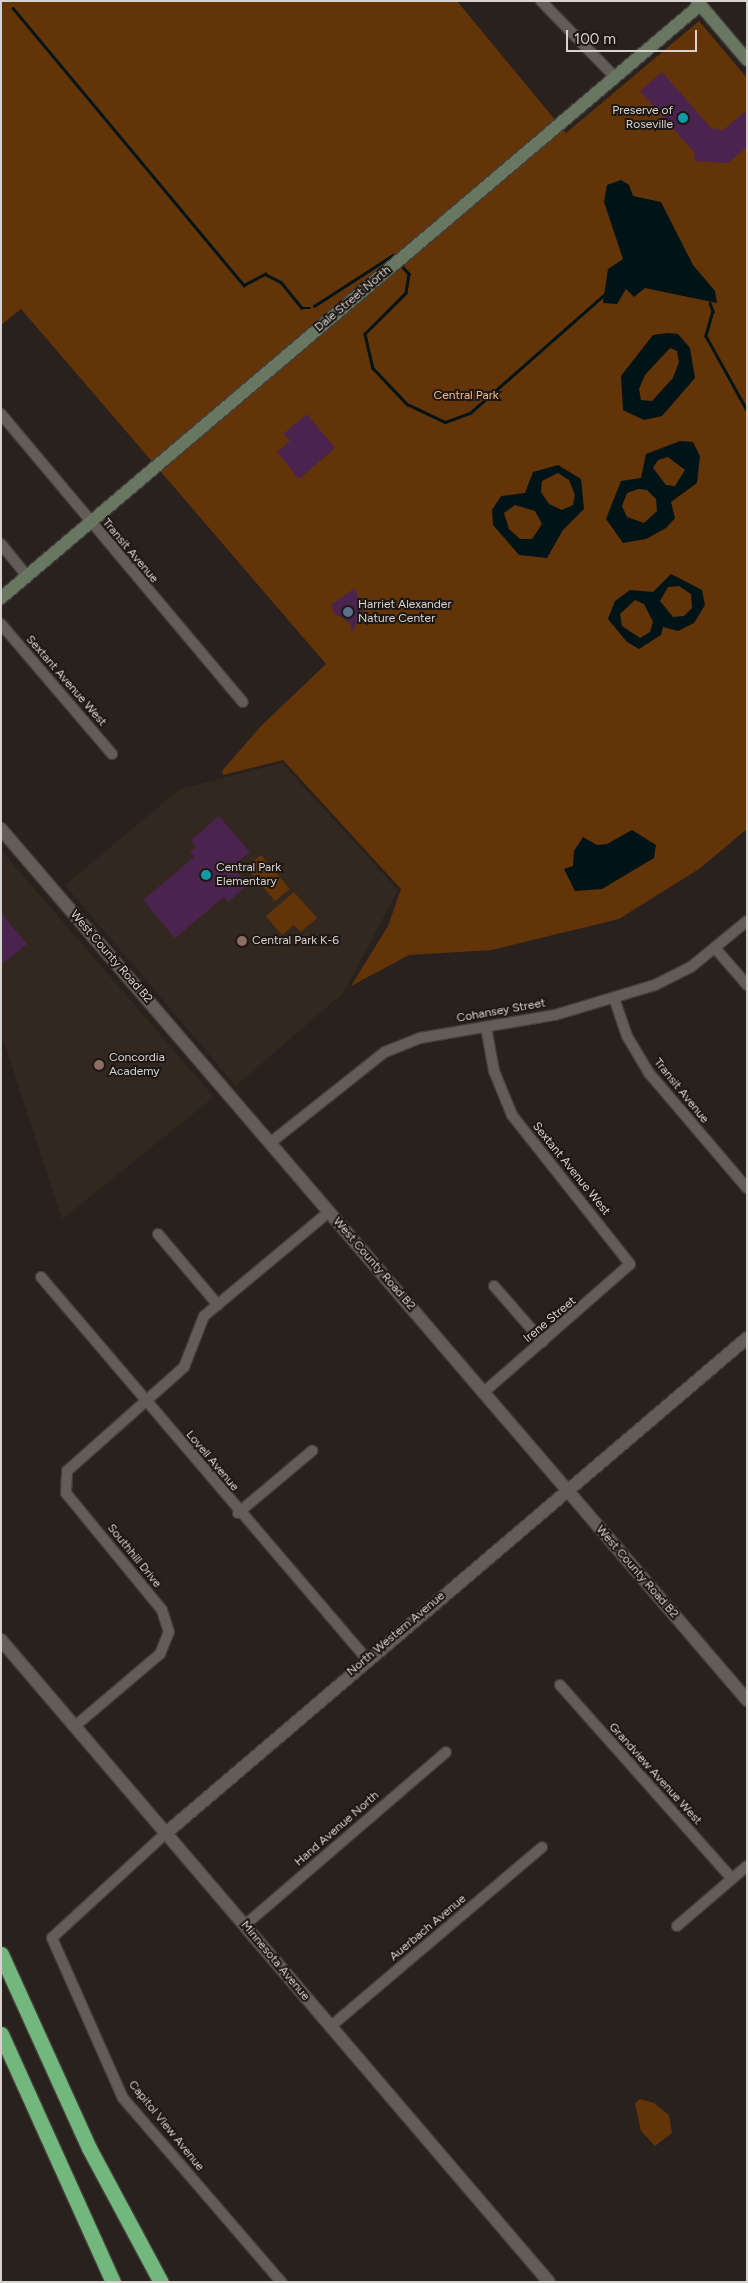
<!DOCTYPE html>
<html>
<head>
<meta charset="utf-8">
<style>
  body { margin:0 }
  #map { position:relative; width:748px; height:2283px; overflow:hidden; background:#28211d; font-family:Figtree,sans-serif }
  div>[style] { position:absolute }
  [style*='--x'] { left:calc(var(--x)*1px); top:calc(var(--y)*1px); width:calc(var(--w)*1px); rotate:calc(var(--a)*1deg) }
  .built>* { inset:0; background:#33281f }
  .green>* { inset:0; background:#633408 }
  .water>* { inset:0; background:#001418 }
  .stream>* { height:2.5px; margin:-1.25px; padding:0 1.25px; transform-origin:1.25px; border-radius:1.25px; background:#001418 }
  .building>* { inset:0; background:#4b234f }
  .roads { filter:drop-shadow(1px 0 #443f3b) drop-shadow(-1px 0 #443f3b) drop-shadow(0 1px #443f3b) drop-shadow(0 -1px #443f3b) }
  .minor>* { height:10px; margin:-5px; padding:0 5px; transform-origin:5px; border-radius:5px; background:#635c57 }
  .tertiary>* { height:12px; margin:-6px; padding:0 6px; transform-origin:6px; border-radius:6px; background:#635c57 }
  .secondary>* { height:12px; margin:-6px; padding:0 6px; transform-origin:6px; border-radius:6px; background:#687762 }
  .motorway>* { height:15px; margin:-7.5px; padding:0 7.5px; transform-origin:7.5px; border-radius:7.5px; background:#72b77c }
  .dots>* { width:14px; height:14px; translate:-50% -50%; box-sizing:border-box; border:2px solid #1e1814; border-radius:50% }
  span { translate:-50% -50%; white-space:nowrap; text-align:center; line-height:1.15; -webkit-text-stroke:4px #1e1814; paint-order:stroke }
  .poi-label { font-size:12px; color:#d7d3d0 }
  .right { translate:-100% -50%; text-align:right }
  .left { translate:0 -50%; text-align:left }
  .street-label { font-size:12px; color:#d7d3d0 }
  .park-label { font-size:12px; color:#f8b98b }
  .frame { position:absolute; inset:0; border:2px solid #d7d3d0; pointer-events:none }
  .scale { position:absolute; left:566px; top:30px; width:131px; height:22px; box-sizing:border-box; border:2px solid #d7d3d0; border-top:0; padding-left:6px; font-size:15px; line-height:18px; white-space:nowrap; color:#d7d3d0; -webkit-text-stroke:4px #1e1814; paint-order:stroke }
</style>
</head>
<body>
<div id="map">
  <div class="built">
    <div style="clip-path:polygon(282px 763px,398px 890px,344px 992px,236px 1086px,65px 885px,180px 789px)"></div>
    <div style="clip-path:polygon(1px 850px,214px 1097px,62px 1219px,1px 1033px)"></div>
  </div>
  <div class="green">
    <div style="clip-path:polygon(1px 1px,457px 1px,566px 133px,699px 21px,747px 78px,747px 829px,699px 869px,619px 919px,492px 950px,409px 955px,351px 986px,388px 926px,401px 889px,283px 760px,223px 775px,222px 771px,261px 726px,326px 664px,21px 309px,1px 325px)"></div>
    <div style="clip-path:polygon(261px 855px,290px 889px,275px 901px,246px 867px)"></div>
    <div style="clip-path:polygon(294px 892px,317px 918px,301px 932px,294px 925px,282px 935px,266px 916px)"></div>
    <div style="clip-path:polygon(640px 2099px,654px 2103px,669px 2115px,672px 2133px,655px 2146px,641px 2131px,635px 2103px)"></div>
  </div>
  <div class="water">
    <div style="clip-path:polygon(621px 180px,629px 185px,633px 196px,661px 202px,693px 265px,715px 291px,717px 303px,645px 288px,634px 297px,626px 289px,617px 304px,603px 303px,608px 269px,623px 259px,604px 202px,607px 185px)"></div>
    <div style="clip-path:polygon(evenodd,668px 333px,678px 334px,690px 348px,695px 378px,662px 416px,644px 420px,623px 410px,621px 376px,653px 335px,668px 333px,670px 348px,677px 351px,679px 362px,673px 378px,652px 401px,641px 400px,639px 389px,645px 375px,670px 348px)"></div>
    <div style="clip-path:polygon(evenodd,680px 441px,693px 442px,700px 456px,697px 483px,671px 502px,675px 518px,666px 528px,646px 539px,623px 543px,606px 519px,621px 481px,641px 478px,646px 454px,680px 441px,668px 457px,685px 470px,675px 486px,666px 485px,653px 468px,658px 460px,668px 457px,680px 441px,638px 489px,647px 490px,656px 499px,657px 511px,644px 523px,627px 517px,622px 506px,627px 493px,638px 489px)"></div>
    <div style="clip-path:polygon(evenodd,558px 465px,581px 479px,584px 509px,563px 530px,547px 558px,519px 555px,493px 525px,492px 510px,501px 496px,525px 493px,533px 472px,558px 465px,558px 473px,569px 480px,575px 495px,573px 505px,562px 510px,549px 504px,541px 492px,542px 481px,558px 473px,558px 465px,515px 505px,535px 511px,542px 524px,532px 539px,520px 539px,509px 529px,504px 513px,515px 505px)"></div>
    <div style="clip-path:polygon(evenodd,671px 574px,702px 590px,705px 605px,694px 623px,678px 631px,663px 627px,661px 635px,639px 649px,627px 642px,608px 619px,615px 601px,630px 590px,653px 592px,671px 574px,679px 586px,691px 594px,692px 608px,684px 616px,673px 617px,660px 601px,668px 587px,679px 586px,671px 574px,635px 600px,644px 604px,653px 622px,650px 632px,640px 638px,622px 626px,620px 614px,635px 600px)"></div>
    <div style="clip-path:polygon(632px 830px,656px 845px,654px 858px,602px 889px,575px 891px,564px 869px,573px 866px,574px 851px,583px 837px,597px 845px,607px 844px)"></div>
  </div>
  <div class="stream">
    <div style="--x:13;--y:8;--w:361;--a:50.2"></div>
    <div style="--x:244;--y:285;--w:24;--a:-28"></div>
    <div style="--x:265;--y:274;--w:18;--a:27"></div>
    <div style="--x:281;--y:282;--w:33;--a:51"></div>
    <div style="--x:302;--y:308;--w:8;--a:0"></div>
    <div style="--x:403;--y:267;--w:9;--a:49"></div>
    <div style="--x:409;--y:274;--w:19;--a:99"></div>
    <div style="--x:406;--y:293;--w:58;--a:135"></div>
    <div style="--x:365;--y:334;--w:35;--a:77"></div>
    <div style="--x:373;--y:368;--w:50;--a:46.6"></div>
    <div style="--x:407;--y:404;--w:42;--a:25.3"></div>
    <div style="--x:445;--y:422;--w:27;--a:-20"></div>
    <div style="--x:470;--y:413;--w:180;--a:-41.4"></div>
    <div style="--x:710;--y:303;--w:9;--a:69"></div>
    <div style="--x:713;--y:311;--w:26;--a:106"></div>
    <div style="--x:706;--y:336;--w:85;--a:61"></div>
    <div style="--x:314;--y:306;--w:94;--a:-32.8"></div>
  </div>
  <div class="building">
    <div style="clip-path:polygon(662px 72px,711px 128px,723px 130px,747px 110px,747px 147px,728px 163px,695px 161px,694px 152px,640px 91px)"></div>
    <div style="clip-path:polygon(307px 414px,335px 448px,299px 479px,277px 452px,290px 441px,283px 434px)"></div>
    <div style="clip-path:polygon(355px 588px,363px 613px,352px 632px,350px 623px,334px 613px,331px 605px)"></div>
    <div style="clip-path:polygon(219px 816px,250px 852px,233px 866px,248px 885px,228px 902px,224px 897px,175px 938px,143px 900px,194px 857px,190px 852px,196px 847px,191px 840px)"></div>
    <div style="clip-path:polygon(1px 913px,27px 944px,1px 965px)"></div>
  </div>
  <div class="roads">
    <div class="minor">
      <div style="--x:541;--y:1;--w:106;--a:45.8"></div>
      <div style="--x:1;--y:414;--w:376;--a:50"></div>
      <div style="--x:1;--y:544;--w:41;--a:50.9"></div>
      <div style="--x:1;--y:624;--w:171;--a:49.5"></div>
      <div style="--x:715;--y:948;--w:49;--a:49.1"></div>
      <div style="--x:614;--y:998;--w:40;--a:71.1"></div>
      <div style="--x:627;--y:1036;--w:43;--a:59.3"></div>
      <div style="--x:649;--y:1073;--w:151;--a:49.6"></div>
      <div style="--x:270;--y:1143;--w:147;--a:-38.4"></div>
      <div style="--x:385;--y:1052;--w:38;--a:-22"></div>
      <div style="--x:420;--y:1038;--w:137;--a:-9.7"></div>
      <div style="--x:555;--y:1015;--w:104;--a:-16.7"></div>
      <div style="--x:655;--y:985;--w:40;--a:-26.6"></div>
      <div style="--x:691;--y:967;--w:72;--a:-39.4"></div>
      <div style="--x:158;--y:1234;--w:93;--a:49.8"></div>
      <div style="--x:41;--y:1277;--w:501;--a:49.54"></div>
      <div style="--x:494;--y:1286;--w:74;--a:48.8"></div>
      <div style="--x:484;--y:1392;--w:194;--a:-41.2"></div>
      <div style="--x:630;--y:1264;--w:190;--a:-128.4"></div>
      <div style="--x:512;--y:1115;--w:48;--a:-112.2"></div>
      <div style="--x:494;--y:1071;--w:45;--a:-100.3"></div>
      <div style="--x:238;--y:1513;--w:97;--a:-40"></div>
      <div style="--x:560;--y:1685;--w:259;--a:48.4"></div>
      <div style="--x:75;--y:1726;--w:111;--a:-40.3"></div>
      <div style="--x:160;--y:1654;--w:24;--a:-68"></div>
      <div style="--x:169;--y:1632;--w:23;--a:-108"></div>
      <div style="--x:162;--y:1610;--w:151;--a:-129.4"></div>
      <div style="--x:66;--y:1493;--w:22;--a:-87"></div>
      <div style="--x:67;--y:1471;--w:157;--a:-41.6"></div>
      <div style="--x:184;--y:1367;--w:55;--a:-68.6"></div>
      <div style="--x:204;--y:1316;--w:163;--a:-39.8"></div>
      <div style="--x:166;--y:1833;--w:155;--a:137.4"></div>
      <div style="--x:52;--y:1938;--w:175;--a:66.1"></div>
      <div style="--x:123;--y:2098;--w:243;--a:49.3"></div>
      <div style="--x:245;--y:1925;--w:265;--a:-40.7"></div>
      <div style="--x:677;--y:1926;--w:92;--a:-40.6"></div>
      <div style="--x:330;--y:2027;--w:278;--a:-40.3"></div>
    </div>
    <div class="tertiary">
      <div style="--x:1;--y:829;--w:1147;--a:49.42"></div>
      <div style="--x:1;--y:1640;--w:844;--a:49.52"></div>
      <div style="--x:166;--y:1833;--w:763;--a:-40.43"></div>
    </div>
    <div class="secondary">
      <div style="--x:697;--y:1;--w:77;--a:49.7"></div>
      <div style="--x:1;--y:598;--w:917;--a:-40.31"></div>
    </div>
    <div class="motorway">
      <div style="--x:1;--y:1954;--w:213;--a:65.6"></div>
      <div style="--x:89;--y:2148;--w:152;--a:61.8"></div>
      <div style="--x:1;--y:2034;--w:272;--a:65.7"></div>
    </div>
  </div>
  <div class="dots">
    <div style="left:683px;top:118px;background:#0f9aa8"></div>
    <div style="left:348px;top:612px;background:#5c6f8a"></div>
    <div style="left:206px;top:875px;background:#0f9aa8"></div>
    <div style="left:242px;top:941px;background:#8d6e63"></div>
    <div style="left:99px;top:1065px;background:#8d6e63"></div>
  </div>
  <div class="poi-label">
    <span class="right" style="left:673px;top:118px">Preserve of<br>Roseville</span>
    <span class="left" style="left:358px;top:612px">Harriet Alexander<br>Nature Center</span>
    <span class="left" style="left:216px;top:875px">Central Park<br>Elementary</span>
    <span class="left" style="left:252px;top:941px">Central Park K-6</span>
    <span class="left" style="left:109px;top:1065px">Concordia<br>Academy</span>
  </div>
  <div class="street-label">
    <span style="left:353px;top:299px;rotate:-40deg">Dale Street North</span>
    <span style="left:130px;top:551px;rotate:50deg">Transit Avenue</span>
    <span style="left:66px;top:681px;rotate:49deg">Sextant Avenue West</span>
    <span style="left:111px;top:957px;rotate:49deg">West County Road B2</span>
    <span style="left:501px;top:1011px;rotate:-10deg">Cohansey Street</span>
    <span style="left:681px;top:1091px;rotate:51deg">Transit Avenue</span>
    <span style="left:571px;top:1169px;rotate:51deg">Sextant Avenue West</span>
    <span style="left:374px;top:1264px;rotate:49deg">West County Road B2</span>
    <span style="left:550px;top:1320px;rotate:-40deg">Irene Street</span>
    <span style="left:212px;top:1461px;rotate:50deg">Lovell Avenue</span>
    <span style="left:134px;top:1556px;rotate:51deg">Southhill Drive</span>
    <span style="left:637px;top:1572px;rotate:49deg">West County Road B2</span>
    <span style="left:396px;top:1634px;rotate:-40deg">North Western Avenue</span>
    <span style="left:655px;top:1774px;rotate:48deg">Grandview Avenue West</span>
    <span style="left:337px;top:1829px;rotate:-41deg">Hand Avenue North</span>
    <span style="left:428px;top:1928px;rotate:-40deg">Auerbach Avenue</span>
    <span style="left:275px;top:1961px;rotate:50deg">Minnesota Avenue</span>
    <span style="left:166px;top:2126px;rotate:51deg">Capitol View Avenue</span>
  </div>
  <div class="park-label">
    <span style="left:466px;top:396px">Central Park</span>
  </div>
  <div class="frame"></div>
  <div class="scale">100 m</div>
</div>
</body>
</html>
